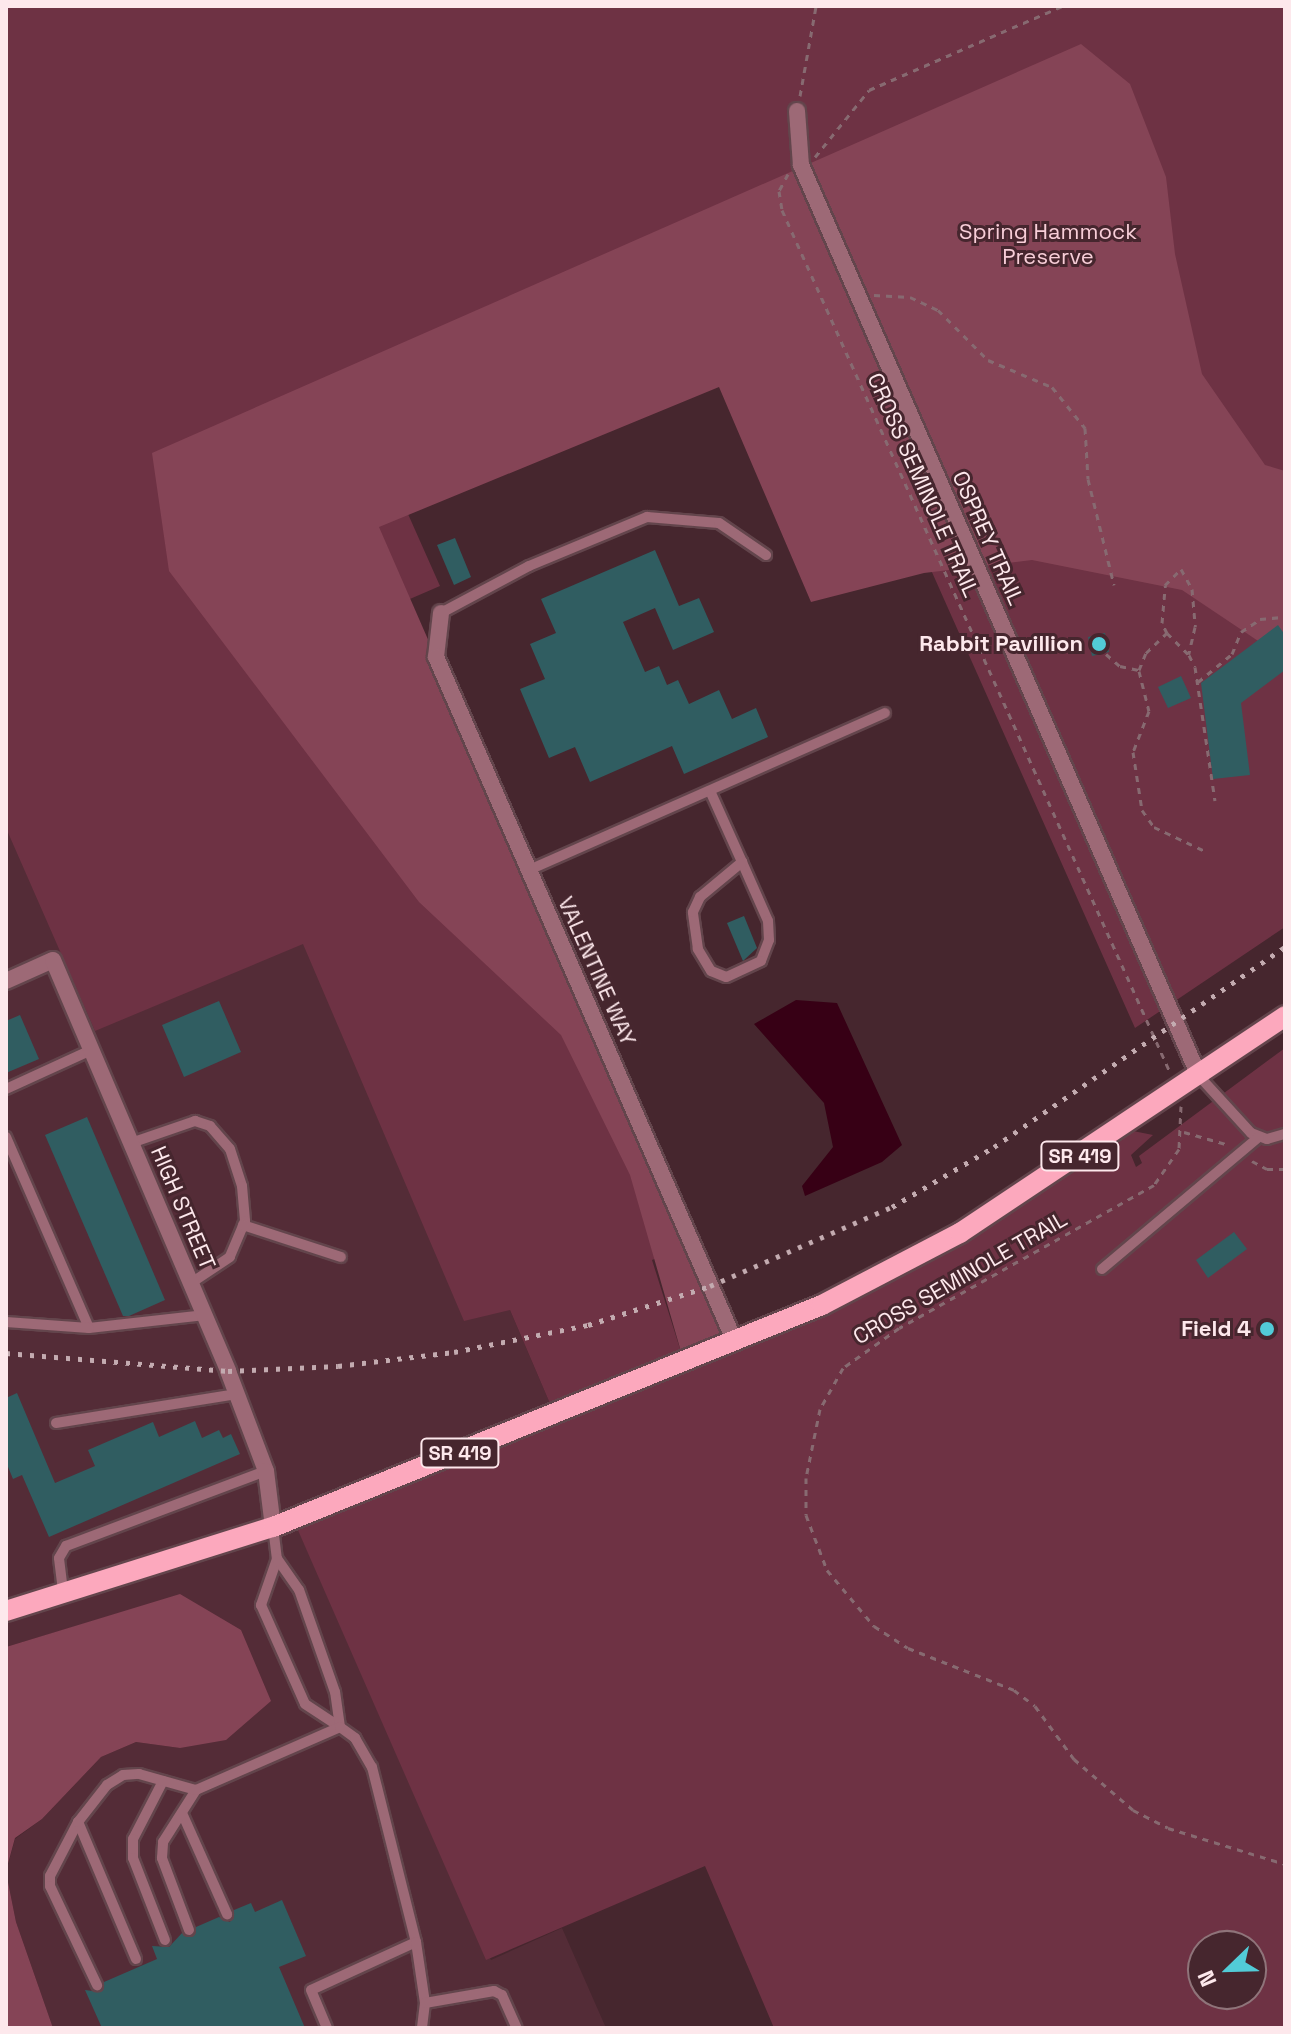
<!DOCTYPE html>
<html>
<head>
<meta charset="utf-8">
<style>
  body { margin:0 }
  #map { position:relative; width:1291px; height:2034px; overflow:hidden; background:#46262e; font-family:"Space Grotesk",sans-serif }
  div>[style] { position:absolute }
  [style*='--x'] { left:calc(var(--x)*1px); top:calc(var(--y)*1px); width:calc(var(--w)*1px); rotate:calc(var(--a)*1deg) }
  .built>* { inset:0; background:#542c37 }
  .green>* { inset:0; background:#6e3244 }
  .forest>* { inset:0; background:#854456 }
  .water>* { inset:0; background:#370015 }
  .building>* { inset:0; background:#305d61 }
  .path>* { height:3px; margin-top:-1.5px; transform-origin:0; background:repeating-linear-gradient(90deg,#876a71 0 6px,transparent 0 12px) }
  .roads { filter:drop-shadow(2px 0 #63454c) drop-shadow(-2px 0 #63454c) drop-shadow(0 2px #63454c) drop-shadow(0 -2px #63454c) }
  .service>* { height:10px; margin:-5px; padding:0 5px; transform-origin:5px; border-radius:5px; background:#9d6976 }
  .minor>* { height:16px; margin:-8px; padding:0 8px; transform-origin:8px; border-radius:8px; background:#9d6976 }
  .primary>* { height:20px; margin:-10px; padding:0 10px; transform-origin:10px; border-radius:10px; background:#fca8bd }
  .rail>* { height:5px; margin-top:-2.5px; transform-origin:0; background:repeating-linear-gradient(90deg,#c3abb0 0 4px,transparent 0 12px) }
  .dots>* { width:22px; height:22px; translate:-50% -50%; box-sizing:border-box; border:4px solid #46262e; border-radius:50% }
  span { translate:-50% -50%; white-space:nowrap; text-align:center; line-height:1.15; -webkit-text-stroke:6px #46262e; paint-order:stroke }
  .shield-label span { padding:2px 6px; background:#46262e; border:2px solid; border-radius:6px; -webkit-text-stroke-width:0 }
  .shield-label { font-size:20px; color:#fde8ec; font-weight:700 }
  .park-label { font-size:22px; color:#f8ced8 }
  .street-label { font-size:22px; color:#fde8ec }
  .poi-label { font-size:22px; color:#fde8ec; font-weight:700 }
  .right { translate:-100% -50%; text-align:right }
  .frame { position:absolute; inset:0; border:8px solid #fde8ec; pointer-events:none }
  .north { position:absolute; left:1187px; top:1930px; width:80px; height:80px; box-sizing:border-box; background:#46262e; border:2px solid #8f747a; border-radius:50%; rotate:247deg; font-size:22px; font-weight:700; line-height:32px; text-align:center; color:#fde8ec }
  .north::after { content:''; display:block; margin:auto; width:28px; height:36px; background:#52cbd7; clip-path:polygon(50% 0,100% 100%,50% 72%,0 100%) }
</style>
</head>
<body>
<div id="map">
  <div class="built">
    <div style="clip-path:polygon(6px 803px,347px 928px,551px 1406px,284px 1515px,6px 1600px)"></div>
    <div style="clip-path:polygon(298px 1529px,491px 1960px,562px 1928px,606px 2028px,53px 2028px,16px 1922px,6px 1872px,15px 1839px,42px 1819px,101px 1757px,136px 1742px,180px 1748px,180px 1595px,6px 1647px,6px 1617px)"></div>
  </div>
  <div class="green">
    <div style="clip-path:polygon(6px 6px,1285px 6px,1285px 927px,1135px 1028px,772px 213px,360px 406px,440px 586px,396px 605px,675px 1251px,652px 1260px,682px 1355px,551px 1406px,510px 1310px,464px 1321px,303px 944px,95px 1031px,6px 828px)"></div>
    <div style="clip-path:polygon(evenodd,1285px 1048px,1285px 2028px,774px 2028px,705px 1866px,486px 1960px,297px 1528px,825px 1312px,910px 1272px,1133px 1131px,1153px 1135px,1131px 1155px,1136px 1167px,1142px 1163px,1139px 1156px,1285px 1048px,1203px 1946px,1251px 1946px,1251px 1994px,1203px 1994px,1203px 1946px)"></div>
  </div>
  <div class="forest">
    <div style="clip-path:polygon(1081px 44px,1130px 84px,1166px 177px,1175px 254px,1202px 374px,1265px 465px,1285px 471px,1285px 659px,1182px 590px,1032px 560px,924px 573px,811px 602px,719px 387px,379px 527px,731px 1335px,682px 1355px,630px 1175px,561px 1035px,419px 902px,169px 571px,152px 453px)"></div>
    <div style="clip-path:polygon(180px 1594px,241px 1630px,271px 1701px,226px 1740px,180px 1748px,136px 1742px,101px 1757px,42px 1819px,15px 1838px,6px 1871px,6px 1647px)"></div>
    <div style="clip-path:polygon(6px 1872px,16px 1922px,53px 2028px,6px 2028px)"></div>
  </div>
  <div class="water">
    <div style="clip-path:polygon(796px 1000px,837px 1003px,902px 1145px,882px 1162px,805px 1196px,802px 1186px,833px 1147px,824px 1103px,754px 1024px)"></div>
  </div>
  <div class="building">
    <div style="clip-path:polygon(455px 538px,471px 577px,454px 585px,437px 545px)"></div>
    <div style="clip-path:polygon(655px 550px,679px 606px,699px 598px,714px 632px,673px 650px,655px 608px,623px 622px,645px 672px,659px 666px,667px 685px,678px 680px,689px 704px,719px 690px,732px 719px,756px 708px,768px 737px,684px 774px,672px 746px,590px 782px,575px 747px,549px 758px,520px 689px,545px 679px,530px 644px,556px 633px,541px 599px)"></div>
    <div style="clip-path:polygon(1278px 625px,1285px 635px,1285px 670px,1241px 703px,1250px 775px,1213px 779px,1201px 683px)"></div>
    <div style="clip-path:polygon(1105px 633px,1109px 652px,1092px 656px,1088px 637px)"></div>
    <div style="clip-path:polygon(1181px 676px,1191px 698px,1168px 708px,1158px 687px)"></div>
    <div style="clip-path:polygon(744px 916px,757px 948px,743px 961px,727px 923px)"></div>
    <div style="clip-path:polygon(219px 1001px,241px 1052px,184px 1077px,162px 1025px)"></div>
    <div style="clip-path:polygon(20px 1015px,39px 1059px,6px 1073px,6px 1021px)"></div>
    <div style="clip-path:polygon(87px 1117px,165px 1300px,129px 1316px,123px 1316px,45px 1135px)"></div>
    <div style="clip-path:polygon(1234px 1232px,1247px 1249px,1208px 1278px,1196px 1260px)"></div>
    <div style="clip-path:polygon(17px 1393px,55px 1483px,95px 1466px,88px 1450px,153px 1422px,159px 1437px,195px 1421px,202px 1438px,219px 1430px,223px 1438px,231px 1434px,240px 1454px,49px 1537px,22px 1475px,13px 1479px,6px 1462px,6px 1398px)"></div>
    <div style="clip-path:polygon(282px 1900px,306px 1956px,279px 1967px,305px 2028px,102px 2028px,85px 1990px,100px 1992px,104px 1982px,157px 1959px,152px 1946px,169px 1947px,182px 1933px,192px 1937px,196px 1927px,219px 1917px,230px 1922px,234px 1910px,251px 1903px,255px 1912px)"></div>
  </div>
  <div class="path">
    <div style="--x:800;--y:96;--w:91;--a:-79.9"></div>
    <div style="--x:815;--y:157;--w:86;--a:-51.1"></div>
    <div style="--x:869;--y:90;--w:210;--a:-23.5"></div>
    <div style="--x:788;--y:174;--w:19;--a:118"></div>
    <div style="--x:779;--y:191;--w:19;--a:81"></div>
    <div style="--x:782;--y:210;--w:945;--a:65.77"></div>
    <div style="--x:874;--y:295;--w:36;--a:3"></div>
    <div style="--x:910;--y:297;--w:31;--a:25"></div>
    <div style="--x:938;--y:310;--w:71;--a:45"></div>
    <div style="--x:988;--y:360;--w:69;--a:22.9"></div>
    <div style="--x:1052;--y:387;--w:53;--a:51.2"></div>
    <div style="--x:1085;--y:428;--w:51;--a:86.6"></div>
    <div style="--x:1088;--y:479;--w:109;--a:76.2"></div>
    <div style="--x:1167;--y:633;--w:11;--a:-117"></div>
    <div style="--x:1162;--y:623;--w:38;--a:-85"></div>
    <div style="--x:1165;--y:585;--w:23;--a:-45"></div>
    <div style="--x:1181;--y:569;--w:23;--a:61"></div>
    <div style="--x:1192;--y:589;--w:38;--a:85"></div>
    <div style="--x:1195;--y:627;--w:28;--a:103"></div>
    <div style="--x:1106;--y:654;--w:18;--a:41"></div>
    <div style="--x:1120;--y:666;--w:19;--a:12"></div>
    <div style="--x:1139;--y:670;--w:18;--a:-68"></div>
    <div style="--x:1146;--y:653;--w:29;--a:-44"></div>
    <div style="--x:1167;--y:633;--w:31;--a:45"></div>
    <div style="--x:1189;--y:655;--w:13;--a:63"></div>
    <div style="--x:1195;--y:667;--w:135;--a:81.5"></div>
    <div style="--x:1139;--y:671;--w:41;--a:76"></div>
    <div style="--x:1149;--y:711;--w:44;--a:111.3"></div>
    <div style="--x:1133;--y:752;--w:59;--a:81.2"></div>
    <div style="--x:1142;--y:810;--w:21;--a:55"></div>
    <div style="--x:1154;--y:827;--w:56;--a:25.2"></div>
    <div style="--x:1198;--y:682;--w:44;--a:-39.5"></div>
    <div style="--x:1232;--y:654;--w:24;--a:-68"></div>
    <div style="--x:1241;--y:632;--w:23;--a:-34"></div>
    <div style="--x:1260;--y:619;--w:25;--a:-5"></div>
    <div style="--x:1181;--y:1106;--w:43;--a:92.7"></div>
    <div style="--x:1179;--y:1149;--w:44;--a:124.8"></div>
    <div style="--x:1154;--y:1185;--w:292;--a:150.7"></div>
    <div style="--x:899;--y:1328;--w:69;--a:144.5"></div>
    <div style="--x:843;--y:1368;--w:47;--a:119.3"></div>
    <div style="--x:820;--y:1409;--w:70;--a:101.5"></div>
    <div style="--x:806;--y:1478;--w:37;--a:90"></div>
    <div style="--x:806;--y:1515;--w:59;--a:69.1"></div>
    <div style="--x:827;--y:1570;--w:73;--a:50"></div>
    <div style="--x:874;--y:1626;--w:40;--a:32.9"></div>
    <div style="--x:908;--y:1648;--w:114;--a:21.6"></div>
    <div style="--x:1014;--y:1690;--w:26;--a:37"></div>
    <div style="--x:1035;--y:1706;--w:66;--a:53.7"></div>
    <div style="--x:1074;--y:1759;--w:78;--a:40.8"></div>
    <div style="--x:1133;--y:1810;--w:39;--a:27"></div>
    <div style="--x:1168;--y:1828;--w:122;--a:17.1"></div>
    <div style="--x:1184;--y:1132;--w:47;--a:16.1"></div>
    <div style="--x:1252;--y:1161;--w:17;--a:28"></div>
    <div style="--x:1267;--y:1169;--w:18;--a:0"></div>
  </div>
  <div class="roads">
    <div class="service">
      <div style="--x:441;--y:613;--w:100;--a:-28.1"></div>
      <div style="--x:529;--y:566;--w:128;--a:-22.6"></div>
      <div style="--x:647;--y:517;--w:72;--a:4.8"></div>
      <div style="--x:719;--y:523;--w:57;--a:34.2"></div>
      <div style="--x:711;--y:793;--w:76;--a:65.8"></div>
      <div style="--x:742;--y:862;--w:64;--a:66.2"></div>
      <div style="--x:768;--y:921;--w:19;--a:87"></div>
      <div style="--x:769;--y:940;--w:22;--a:111"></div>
      <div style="--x:761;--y:961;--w:38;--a:155"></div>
      <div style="--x:726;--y:977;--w:16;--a:-158"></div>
      <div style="--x:711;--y:971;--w:26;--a:-121"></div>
      <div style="--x:698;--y:949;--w:37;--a:-98"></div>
      <div style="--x:693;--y:912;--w:17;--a:-65"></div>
      <div style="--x:700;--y:897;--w:55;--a:-39.8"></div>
      <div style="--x:529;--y:870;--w:389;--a:-23.8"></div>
      <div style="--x:1199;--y:1076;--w:77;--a:47.6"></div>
      <div style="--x:1251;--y:1133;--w:17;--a:21"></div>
      <div style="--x:1267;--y:1139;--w:19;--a:-16"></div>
      <div style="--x:6;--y:1089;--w:94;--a:-24.6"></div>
      <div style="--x:6;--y:1137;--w:208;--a:66.5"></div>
      <div style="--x:89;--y:1328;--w:117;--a:-6.4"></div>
      <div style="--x:131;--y:1143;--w:68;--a:-19"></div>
      <div style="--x:195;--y:1121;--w:16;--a:18"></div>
      <div style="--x:210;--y:1126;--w:30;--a:49"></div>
      <div style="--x:230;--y:1149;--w:39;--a:72"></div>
      <div style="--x:242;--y:1186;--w:35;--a:85"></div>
      <div style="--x:245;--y:1221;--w:39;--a:113"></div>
      <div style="--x:230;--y:1257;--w:47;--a:146.3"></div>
      <div style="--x:243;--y:1225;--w:103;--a:18.1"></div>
      <div style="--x:1102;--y:1269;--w:205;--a:-40.1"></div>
      <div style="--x:6;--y:1322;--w:83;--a:4.1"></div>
      <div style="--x:56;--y:1423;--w:183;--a:-9.1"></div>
      <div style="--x:273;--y:1527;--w:32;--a:83"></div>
      <div style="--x:277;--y:1559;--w:49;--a:109.2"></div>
      <div style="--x:261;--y:1605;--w:108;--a:66"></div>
      <div style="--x:305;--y:1704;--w:42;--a:33.3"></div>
      <div style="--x:340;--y:1727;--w:35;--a:-98"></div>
      <div style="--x:335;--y:1692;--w:108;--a:-109.4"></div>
      <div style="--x:299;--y:1590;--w:38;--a:-125"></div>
      <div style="--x:63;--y:1591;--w:33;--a:-97"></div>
      <div style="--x:59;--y:1558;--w:14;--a:-60"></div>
      <div style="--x:66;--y:1546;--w:214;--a:-20.6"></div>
      <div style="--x:163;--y:1781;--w:65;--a:117.3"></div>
      <div style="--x:133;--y:1839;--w:19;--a:90"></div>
      <div style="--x:133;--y:1858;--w:88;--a:68.7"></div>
      <div style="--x:182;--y:1813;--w:111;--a:66"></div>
      <div style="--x:78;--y:1822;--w:61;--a:117.4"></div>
      <div style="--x:50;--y:1876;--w:10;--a:90"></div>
      <div style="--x:50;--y:1886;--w:110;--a:64.6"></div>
      <div style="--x:189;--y:1930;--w:77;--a:-110.6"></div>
      <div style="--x:162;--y:1858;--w:16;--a:-86"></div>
      <div style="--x:163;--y:1842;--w:62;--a:-57.6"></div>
      <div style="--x:196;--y:1790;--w:157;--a:-23.6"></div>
      <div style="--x:340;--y:1727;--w:19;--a:36"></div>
      <div style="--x:355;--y:1738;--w:34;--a:60"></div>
      <div style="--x:372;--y:1767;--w:180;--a:75.9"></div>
      <div style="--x:416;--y:1942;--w:115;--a:155.4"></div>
      <div style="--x:311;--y:1990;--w:41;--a:67.2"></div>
      <div style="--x:416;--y:1942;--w:62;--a:81.6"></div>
      <div style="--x:425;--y:2003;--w:25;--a:97"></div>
      <div style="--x:136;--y:1959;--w:149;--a:-112.9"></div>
      <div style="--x:78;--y:1822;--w:47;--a:-51.9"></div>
      <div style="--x:107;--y:1785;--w:19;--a:-32"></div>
      <div style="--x:123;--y:1775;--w:16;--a:-4"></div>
      <div style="--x:139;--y:1774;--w:59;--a:15.7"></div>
      <div style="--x:425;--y:2003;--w:70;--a:-9.9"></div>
      <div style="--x:494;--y:1991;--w:9;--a:27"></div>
      <div style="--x:502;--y:1995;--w:36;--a:66"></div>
    </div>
    <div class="minor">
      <div style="--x:797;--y:111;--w:54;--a:85.8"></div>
      <div style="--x:801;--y:165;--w:994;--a:66.4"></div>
      <div style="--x:441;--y:613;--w:44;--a:96.5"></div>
      <div style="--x:436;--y:657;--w:747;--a:66.42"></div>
      <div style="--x:6;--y:981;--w:51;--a:-24.1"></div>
      <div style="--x:53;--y:960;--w:447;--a:66.9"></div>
      <div style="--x:228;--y:1371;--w:107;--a:69.2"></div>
      <div style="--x:266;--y:1471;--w:56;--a:82.9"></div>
    </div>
    <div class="primary">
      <div style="--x:6;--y:1611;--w:280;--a:-17.5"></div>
      <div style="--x:273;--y:1527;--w:592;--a:-22.02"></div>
      <div style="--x:822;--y:1305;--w:156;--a:-27.6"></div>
      <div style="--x:960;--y:1233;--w:391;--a:-33.7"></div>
    </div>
  </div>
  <div class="rail">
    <div style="--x:6;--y:1353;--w:223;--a:4.6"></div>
    <div style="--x:228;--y:1371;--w:110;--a:-2.6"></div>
    <div style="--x:338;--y:1366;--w:117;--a:-6.9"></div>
    <div style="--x:454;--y:1352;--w:137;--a:-11.4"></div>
    <div style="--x:588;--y:1325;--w:128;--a:-17.7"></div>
    <div style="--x:710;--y:1286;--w:198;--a:-23.5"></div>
    <div style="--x:892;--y:1207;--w:118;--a:-30.5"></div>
    <div style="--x:994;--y:1147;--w:353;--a:-34.5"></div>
  </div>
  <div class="dots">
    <div style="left:1099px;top:644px;background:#52cbd7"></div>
    <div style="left:1267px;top:1329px;background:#52cbd7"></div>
  </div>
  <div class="shield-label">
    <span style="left:1080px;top:1156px">SR 419</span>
    <span style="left:460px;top:1453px">SR 419</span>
  </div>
  <div class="park-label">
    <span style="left:1048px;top:244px">Spring Hammock<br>Preserve</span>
  </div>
  <div class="street-label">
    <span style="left:923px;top:485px;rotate:66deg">CROSS SEMINOLE TRAIL</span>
    <span style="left:988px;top:538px;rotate:66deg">OSPREY TRAIL</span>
    <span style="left:597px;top:971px;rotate:66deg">VALENTINE WAY</span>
    <span style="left:183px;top:1208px;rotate:67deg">HIGH STREET</span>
    <span style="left:960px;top:1278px;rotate:-30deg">CROSS SEMINOLE TRAIL</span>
  </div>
  <div class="poi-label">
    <span class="right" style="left:1083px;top:644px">Rabbit Pavillion</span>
    <span class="right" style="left:1251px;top:1329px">Field 4</span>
  </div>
  <div class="frame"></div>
  <div class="north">N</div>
</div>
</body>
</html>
